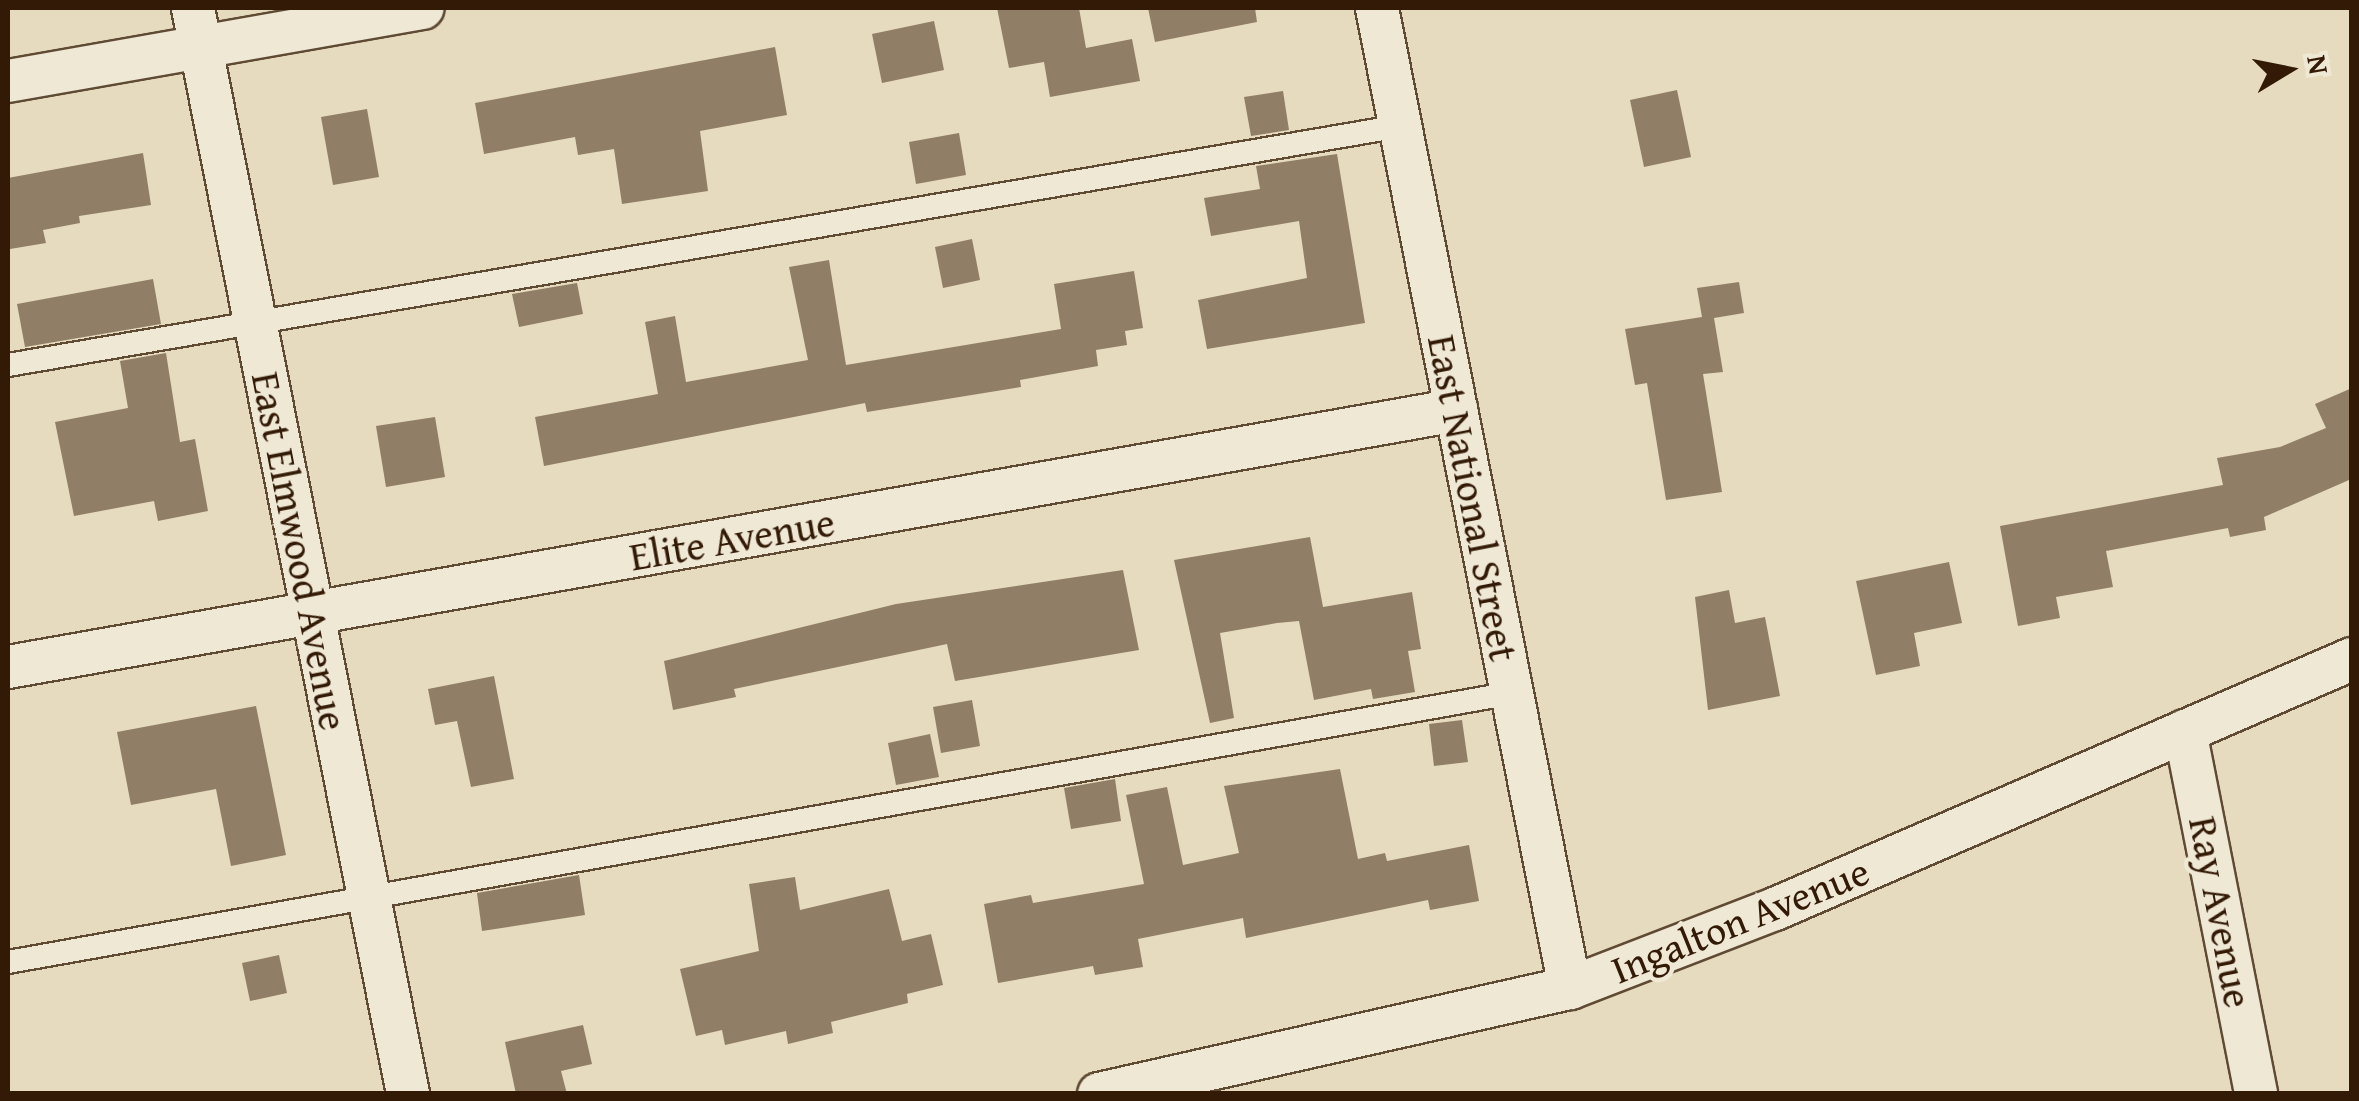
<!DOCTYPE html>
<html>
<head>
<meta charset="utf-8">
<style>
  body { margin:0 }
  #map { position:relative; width:2359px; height:1101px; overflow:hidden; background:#e6dbbe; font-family:"Gentium Book Plus",serif }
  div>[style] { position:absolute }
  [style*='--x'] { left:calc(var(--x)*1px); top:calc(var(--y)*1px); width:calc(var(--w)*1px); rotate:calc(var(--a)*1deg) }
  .building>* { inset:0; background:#907e66 }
  .roads { filter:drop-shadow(2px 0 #5f4a34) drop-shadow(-2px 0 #5f4a34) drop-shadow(0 2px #5f4a34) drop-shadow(0 -2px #5f4a34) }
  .service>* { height:22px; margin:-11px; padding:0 11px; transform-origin:11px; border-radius:11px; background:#efe8d5 }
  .minor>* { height:42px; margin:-21px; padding:0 21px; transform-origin:21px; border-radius:21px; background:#efe8d5 }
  span { translate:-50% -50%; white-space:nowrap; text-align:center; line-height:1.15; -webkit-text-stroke:9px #efe8d5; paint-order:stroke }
  .street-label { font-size:40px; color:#321a06 }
  .frame { position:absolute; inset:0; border:10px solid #321a06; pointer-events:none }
  .north { position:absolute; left:2239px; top:20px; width:100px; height:100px; -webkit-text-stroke:8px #efe8d5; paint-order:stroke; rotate:80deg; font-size:28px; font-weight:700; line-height:40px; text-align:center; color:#321a06 }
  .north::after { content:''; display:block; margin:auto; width:35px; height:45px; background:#321a06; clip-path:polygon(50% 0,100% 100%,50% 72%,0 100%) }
</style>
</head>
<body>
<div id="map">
  <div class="building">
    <div style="clip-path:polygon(997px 8px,1079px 8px,1086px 48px,1132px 39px,1140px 81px,1050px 97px,1044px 62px,1009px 68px)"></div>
    <div style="clip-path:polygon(1148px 8px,1255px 8px,1257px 22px,1155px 42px)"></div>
    <div style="clip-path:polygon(934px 21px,944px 70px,882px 83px,872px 34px)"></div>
    <div style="clip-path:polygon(775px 47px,787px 115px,700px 131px,708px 191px,622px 204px,614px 149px,578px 155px,575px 137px,484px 154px,475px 103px)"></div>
    <div style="clip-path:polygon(1677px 90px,1691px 157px,1644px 167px,1630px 100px)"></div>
    <div style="clip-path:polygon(1283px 91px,1289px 130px,1251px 136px,1244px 97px)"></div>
    <div style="clip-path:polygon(367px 109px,379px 177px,333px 185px,321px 117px)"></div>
    <div style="clip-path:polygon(959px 133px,966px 175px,916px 184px,909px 142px)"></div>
    <div style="clip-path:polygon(143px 153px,151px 205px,79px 216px,80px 223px,43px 230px,46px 243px,10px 249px,8px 178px)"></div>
    <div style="clip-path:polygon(1337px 154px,1365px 323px,1207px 349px,1198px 300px,1307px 278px,1299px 221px,1211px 236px,1204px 198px,1260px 189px,1256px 166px)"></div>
    <div style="clip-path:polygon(972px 239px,980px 280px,943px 288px,935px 247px)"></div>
    <div style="clip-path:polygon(829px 260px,846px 365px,1061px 329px,1054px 284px,1134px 271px,1143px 328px,1125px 331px,1127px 345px,1096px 350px,1098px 366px,1020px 380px,1021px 387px,867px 412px,865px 403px,544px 466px,535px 417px,658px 394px,645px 322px,675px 316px,686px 382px,808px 360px,789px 267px)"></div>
    <div style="clip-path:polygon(153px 279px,161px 324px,25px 347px,17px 304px)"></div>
    <div style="clip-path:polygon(1739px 282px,1744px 313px,1714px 318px,1723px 372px,1703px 374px,1722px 492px,1666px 500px,1647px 383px,1635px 385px,1625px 329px,1702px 317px,1697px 288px)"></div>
    <div style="clip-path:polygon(577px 283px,583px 314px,519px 327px,512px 294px)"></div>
    <div style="clip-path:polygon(166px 353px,180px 442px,195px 439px,208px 511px,158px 521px,154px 501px,74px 516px,55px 422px,128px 408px,120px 361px)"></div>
    <div style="clip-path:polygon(2352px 388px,2352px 486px,2349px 480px,2264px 517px,2266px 530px,2230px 537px,2228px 528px,2106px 551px,2113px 587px,2056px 597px,2060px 618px,2018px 626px,2000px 526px,2223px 485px,2217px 458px,2280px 447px,2326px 428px,2315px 404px)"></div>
    <div style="clip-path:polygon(435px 417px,445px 477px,386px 487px,376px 426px)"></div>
    <div style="clip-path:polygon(1310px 537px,1323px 607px,1412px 592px,1421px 649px,1408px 651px,1415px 692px,1373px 699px,1371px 689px,1314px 700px,1299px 621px,1277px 623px,1220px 633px,1234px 718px,1210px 723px,1174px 560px)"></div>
    <div style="clip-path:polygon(1949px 562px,1962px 623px,1914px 633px,1920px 666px,1876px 675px,1856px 581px)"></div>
    <div style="clip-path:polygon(1123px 570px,1139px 650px,955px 681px,947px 644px,734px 689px,736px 697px,673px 710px,664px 661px,896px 604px)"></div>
    <div style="clip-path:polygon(1729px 590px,1735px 623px,1765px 617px,1780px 696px,1708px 710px,1695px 597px)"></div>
    <div style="clip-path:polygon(494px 676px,514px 779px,471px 787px,457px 721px,435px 725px,428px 689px)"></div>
    <div style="clip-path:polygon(972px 700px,980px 746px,941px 753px,933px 707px)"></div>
    <div style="clip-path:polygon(256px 706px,286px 855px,231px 866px,216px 789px,131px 805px,117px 732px)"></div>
    <div style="clip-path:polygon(1462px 720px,1468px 762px,1434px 766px,1429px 724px)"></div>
    <div style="clip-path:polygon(930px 734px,939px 777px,896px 785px,888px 743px)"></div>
    <div style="clip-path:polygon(1340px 769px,1358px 859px,1385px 853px,1387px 861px,1469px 845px,1479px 901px,1430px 910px,1428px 900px,1246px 938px,1243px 918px,1138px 939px,1143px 967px,1095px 975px,1093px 966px,998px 983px,984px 904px,1031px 895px,1033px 903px,1144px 884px,1126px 795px,1167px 787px,1183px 865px,1239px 853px,1224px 786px)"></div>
    <div style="clip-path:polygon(1115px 779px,1121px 821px,1071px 829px,1064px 788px)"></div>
    <div style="clip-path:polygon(579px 875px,585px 915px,482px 931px,477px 893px)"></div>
    <div style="clip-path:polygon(795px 877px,800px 910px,889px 889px,902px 941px,931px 934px,943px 985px,907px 994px,908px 1003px,831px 1022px,833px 1033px,788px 1044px,786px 1031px,725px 1045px,722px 1030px,696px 1036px,680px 969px,759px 951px,749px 884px)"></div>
    <div style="clip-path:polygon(279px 955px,287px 993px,250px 1001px,242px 963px)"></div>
    <div style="clip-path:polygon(583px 1025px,592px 1064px,561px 1071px,567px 1094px,516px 1094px,505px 1042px)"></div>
  </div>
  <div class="roads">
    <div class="service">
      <div style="--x:8;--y:365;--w:1412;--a:-9.74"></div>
      <div style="--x:8;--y:962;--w:1528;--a:-10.14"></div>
    </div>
    <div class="minor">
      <div style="--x:193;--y:8;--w:1107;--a:78.8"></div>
      <div style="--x:1377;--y:8;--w:999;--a:78.86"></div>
      <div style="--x:8;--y:81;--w:421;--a:-10"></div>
      <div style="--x:8;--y:667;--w:1471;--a:-10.06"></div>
      <div style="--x:2185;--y:731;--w:370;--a:78.9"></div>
      <div style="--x:1099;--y:1094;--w:483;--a:-12.7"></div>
      <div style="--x:1570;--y:988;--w:220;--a:-21.1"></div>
      <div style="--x:1775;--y:909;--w:629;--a:-23.43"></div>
    </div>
  </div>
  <div class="street-label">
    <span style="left:1473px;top:498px;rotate:79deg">East National Street</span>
    <span style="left:732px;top:539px;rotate:-10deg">Elite Avenue</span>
    <span style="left:300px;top:551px;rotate:79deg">East Elmwood Avenue</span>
    <span style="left:2221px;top:912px;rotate:79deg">Ray Avenue</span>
    <span style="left:1740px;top:920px;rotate:-22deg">Ingalton Avenue</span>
  </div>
  <div class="frame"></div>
  <div class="north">N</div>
</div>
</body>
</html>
